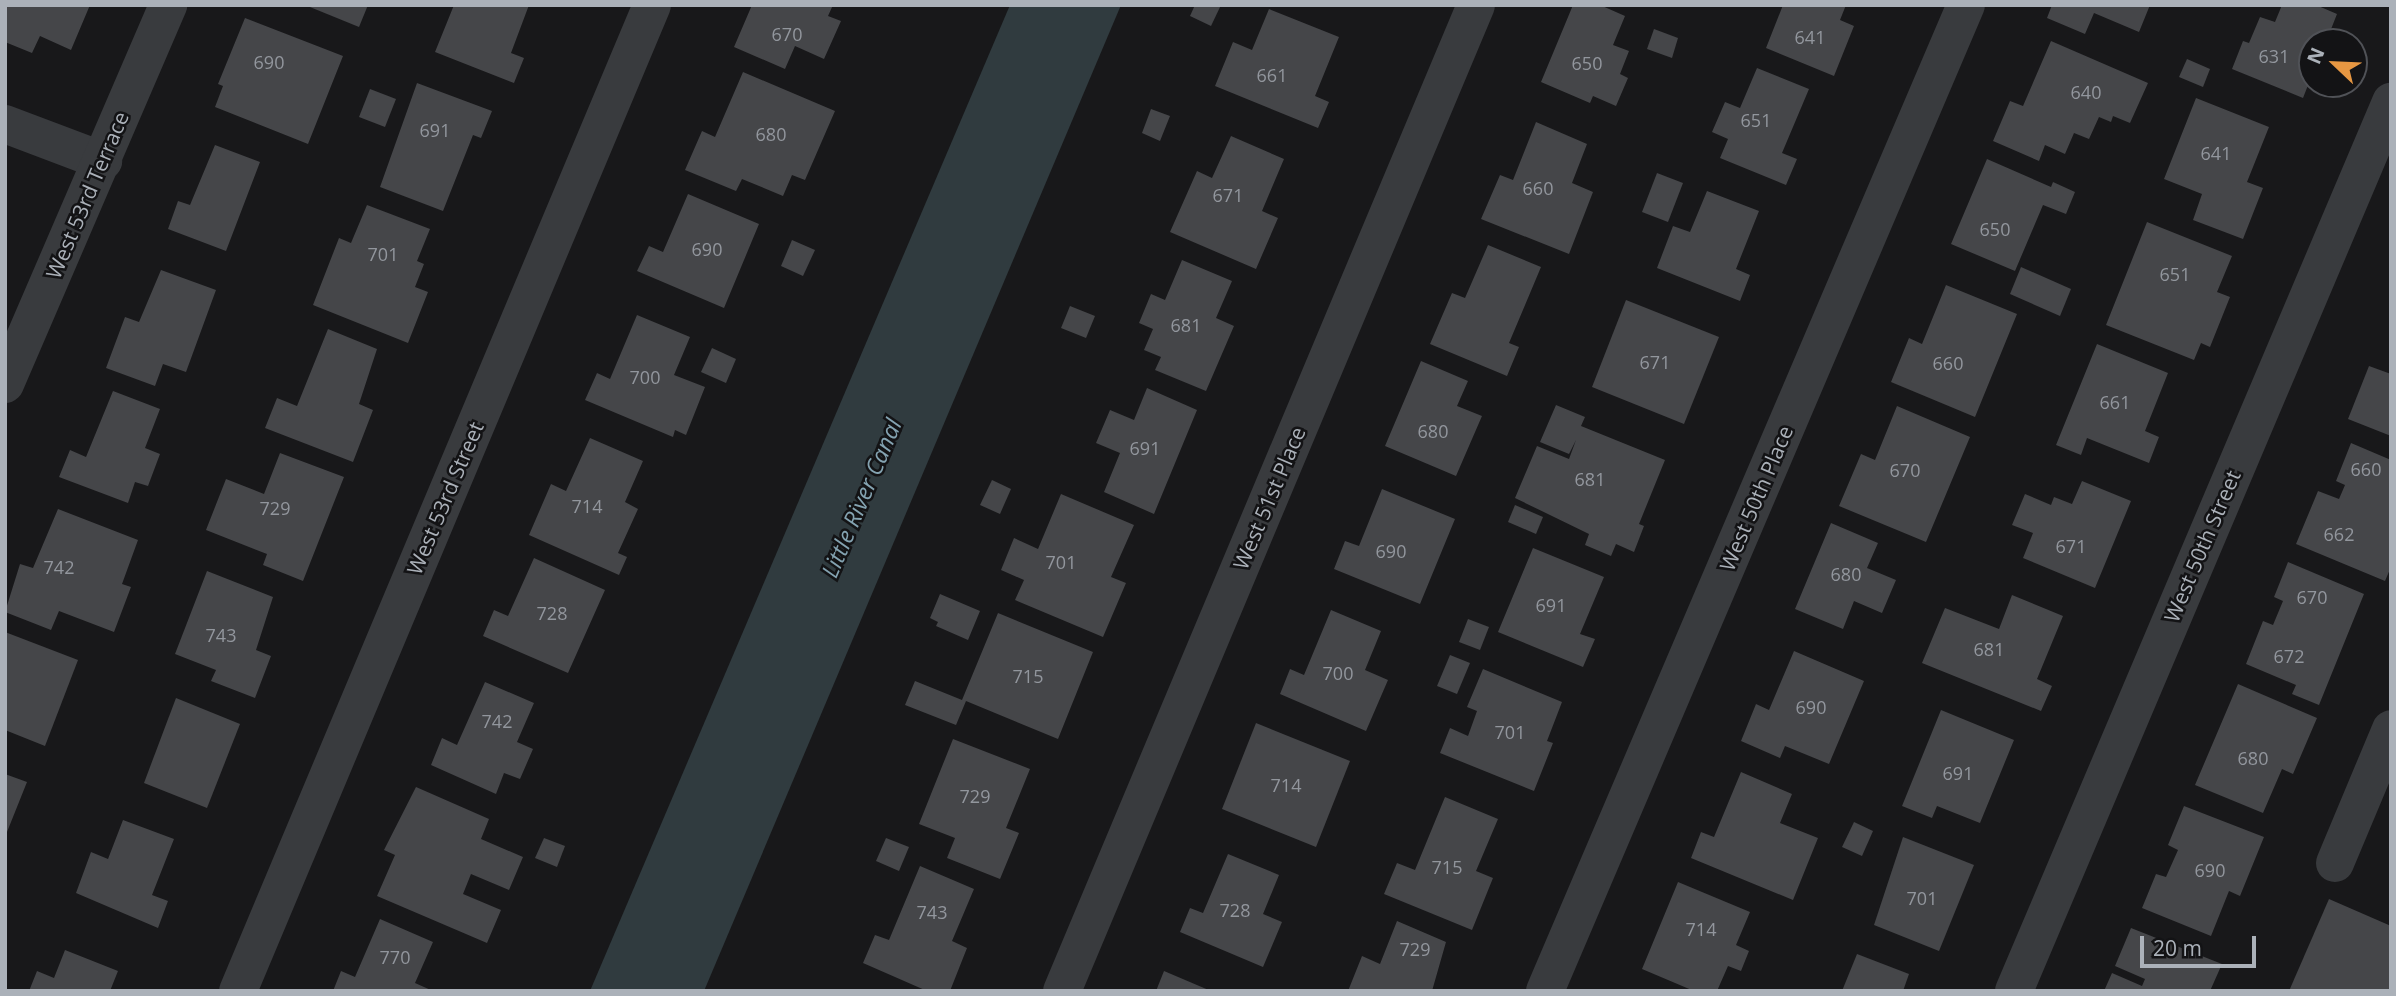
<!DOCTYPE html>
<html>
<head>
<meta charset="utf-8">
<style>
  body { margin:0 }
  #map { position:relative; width:2396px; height:996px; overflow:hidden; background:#18181a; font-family:"Open Sans",sans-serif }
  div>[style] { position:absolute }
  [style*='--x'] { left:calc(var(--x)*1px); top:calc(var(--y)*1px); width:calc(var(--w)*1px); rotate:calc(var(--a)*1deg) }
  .water>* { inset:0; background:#303b3f }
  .building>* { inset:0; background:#454649 }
  .minor>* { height:38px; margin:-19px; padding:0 19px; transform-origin:19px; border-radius:19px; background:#393b3e }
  span { translate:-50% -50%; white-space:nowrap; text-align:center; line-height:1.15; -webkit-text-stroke:5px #131315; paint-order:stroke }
  .number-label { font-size:18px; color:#92969d }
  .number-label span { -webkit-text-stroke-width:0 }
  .street-label { font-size:21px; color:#abb1b9 }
  .water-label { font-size:23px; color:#84a3b1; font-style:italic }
  .frame { position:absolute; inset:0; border:7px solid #abb1b9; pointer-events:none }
  .north { position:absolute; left:2298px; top:28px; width:70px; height:70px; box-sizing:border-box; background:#131315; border:2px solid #505257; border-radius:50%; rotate:293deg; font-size:19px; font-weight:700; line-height:28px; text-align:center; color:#abb1b9 }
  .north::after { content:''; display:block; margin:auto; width:24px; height:32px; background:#e79742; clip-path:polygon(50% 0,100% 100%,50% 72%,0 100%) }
  .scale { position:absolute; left:2140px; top:936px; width:116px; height:32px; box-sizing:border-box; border:4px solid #abb1b9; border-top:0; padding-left:9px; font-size:21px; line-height:24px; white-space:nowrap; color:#abb1b9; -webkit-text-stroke:5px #131315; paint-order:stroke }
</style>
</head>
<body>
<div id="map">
  <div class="water">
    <div style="clip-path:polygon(1010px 5px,1121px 5px,704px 991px,590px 991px)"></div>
  </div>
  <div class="building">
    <div style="clip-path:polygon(5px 5px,90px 5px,71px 50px,40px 36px,32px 53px,5px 42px)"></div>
    <div style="clip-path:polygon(305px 5px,368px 5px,359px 27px)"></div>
    <div style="clip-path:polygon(454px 5px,529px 5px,511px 53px,524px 58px,514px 83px,435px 52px)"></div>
    <div style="clip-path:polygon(752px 5px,833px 5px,828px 16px,841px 21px,824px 59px,795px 46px,785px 69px,734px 47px)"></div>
    <div style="clip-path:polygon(1195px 5px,1221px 5px,1211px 26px,1190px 16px)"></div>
    <div style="clip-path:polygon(1573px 5px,1600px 5px,1625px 16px,1613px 45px,1629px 51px,1620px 74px,1628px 78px,1616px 106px,1593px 96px,1590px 103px,1541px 82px)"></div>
    <div style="clip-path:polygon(1783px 5px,1846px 5px,1840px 20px,1854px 26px,1834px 76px,1766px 48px)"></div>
    <div style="clip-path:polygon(2052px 5px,2150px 5px,2139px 32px,2094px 13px,2085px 34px,2047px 18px)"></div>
    <div style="clip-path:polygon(2282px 5px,2316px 5px,2337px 14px,2326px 42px,2312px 42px,2312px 75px,2303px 98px,2232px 69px,2243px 41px,2249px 43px,2260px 17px,2275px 22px)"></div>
    <div style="clip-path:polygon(1269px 9px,1339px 37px,1315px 96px,1329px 102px,1318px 128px,1215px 86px,1233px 42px,1252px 50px)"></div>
    <div style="clip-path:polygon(245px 18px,343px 56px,308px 144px,215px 107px,223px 86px,218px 84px)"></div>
    <div style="clip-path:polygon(1654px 29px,1678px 38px,1672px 58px,1647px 49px)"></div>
    <div style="clip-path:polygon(2051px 41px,2148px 83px,2130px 123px,2113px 116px,2111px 122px,2099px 117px,2089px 139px,2074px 133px,2065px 154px,2045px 145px,2039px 161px,1993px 141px,2010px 101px,2023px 106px)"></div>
    <div style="clip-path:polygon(2187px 59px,2210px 69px,2203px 87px,2179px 77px)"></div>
    <div style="clip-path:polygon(1757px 68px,1809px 89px,1782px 153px,1797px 159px,1786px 185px,1720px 158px,1728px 139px,1712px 132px,1725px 102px,1740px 108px)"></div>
    <div style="clip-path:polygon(743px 72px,835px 111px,805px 180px,792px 175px,783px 196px,742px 179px,736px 191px,685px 170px,702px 131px,715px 137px)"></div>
    <div style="clip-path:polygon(417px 83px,492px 111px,481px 138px,473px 135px,443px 211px,380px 187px)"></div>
    <div style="clip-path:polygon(370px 89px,396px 99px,385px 127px,359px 117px)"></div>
    <div style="clip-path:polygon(2196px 98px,2269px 127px,2247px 182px,2263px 188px,2243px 239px,2193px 220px,2202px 194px,2164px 179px)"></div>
    <div style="clip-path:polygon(1151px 109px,1170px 116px,1160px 141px,1142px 133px)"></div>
    <div style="clip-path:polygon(1536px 122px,1587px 144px,1572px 183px,1593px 192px,1569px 254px,1481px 219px,1500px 175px,1513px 180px)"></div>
    <div style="clip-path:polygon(1231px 136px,1284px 159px,1262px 211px,1278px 218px,1256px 269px,1170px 232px,1197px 171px,1212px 178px)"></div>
    <div style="clip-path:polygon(215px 145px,260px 162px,226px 251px,168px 229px,178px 201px,190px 205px)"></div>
    <div style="clip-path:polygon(1987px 159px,2051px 187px,2053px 182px,2075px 192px,2066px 214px,2043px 205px,2015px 271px,1951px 244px)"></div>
    <div style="clip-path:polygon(1657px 173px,1683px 183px,1668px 222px,1642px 212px)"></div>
    <div style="clip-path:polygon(1707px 191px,1759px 211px,1736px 269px,1750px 275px,1740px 301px,1657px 268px,1673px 226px,1690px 232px)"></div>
    <div style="clip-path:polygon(688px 194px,759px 224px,724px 308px,637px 271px,649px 246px,663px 252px)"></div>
    <div style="clip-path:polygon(367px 205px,430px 229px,417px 261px,424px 264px,415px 287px,428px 292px,408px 343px,313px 305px,339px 238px,351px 243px)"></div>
    <div style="clip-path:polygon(2147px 222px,2232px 256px,2217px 292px,2230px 297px,2210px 347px,2201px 343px,2194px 360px,2106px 325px)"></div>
    <div style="clip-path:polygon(792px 240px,815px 250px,803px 276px,781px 266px)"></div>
    <div style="clip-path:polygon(1488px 245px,1541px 267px,1509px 343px,1519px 347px,1507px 376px,1430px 344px,1452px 293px,1465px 298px)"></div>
    <div style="clip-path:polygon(1182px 260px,1232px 281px,1216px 318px,1234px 326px,1206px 391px,1155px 370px,1161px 357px,1144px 350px,1153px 329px,1139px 323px,1151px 294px,1165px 300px)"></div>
    <div style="clip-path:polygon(2021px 267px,2071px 289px,2060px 316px,2010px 294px)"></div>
    <div style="clip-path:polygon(161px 270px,216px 290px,186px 372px,163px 364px,155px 386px,106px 368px,125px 317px,139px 322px)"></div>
    <div style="clip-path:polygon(1946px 285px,2017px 314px,1975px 417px,1891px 382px,1909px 338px,1922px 344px)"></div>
    <div style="clip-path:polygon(1626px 300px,1719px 337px,1684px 424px,1592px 387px)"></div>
    <div style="clip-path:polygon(1070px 306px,1095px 316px,1086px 338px,1061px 328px)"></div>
    <div style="clip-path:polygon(637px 315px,690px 337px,674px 375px,705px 387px,686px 435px,675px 430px,673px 437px,585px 400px,597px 373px,610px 379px)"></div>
    <div style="clip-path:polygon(328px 329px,377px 349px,359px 404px,373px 410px,353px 462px,265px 428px,277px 398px,297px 406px)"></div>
    <div style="clip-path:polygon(2097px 344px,2168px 373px,2145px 431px,2159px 437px,2149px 463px,2087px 438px,2081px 455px,2056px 445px)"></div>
    <div style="clip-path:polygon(712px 348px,736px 359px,726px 383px,701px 372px)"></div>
    <div style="clip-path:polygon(1421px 361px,1468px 381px,1457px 406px,1482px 416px,1456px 476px,1385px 446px)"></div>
    <div style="clip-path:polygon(2369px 366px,2391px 374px,2391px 436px,2348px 419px)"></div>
    <div style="clip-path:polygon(1147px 388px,1197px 410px,1154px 514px,1104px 492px,1120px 453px,1096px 443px,1110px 410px,1134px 420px)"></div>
    <div style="clip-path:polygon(113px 391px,160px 409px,145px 448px,160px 454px,148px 486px,135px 482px,128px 503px,59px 477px,70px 450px,86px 457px)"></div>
    <div style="clip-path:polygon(1556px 405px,1585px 417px,1581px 426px,1665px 460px,1639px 524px,1644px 526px,1634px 552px,1616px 544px,1611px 556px,1585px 545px,1589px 534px,1515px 498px,1537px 446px,1569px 459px,1576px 440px,1569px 454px,1540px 442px)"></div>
    <div style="clip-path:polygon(1897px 406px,1970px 437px,1926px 542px,1839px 506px,1861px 454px,1875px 460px)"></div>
    <div style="clip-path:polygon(590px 438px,643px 461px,625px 502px,638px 509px,618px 553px,627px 557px,619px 575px,529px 535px,551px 484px,566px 491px)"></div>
    <div style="clip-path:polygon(2351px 443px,2391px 460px,2391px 567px,2385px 581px,2296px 544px,2318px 491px,2339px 499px,2345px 485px,2336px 481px)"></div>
    <div style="clip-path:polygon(280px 453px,344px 477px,303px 581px,263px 565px,267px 554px,206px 530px,226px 479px,264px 494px)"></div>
    <div style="clip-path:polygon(992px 480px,1011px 489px,1000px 514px,980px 505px)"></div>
    <div style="clip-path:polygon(2082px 481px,2131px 501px,2095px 588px,2023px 558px,2033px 533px,2012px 525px,2025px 494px,2051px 505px,2054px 497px,2072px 504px)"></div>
    <div style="clip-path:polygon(1382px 489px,1455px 519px,1420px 604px,1334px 569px,1345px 541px,1359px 546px)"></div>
    <div style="clip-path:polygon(1061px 494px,1134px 525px,1111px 577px,1126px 583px,1103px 637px,1015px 600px,1024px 580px,1001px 570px,1014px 538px,1038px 549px)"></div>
    <div style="clip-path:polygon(1515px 505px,1543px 517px,1536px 534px,1508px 522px)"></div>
    <div style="clip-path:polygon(58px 509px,138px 540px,122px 584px,131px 587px,114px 632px,59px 611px,51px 630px,5px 612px,20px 564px,33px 568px)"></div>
    <div style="clip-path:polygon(1831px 523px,1878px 543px,1867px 568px,1896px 580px,1882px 613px,1854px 601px,1843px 629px,1795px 609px)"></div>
    <div style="clip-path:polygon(1533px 548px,1604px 577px,1580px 634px,1595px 639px,1583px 667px,1498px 632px)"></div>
    <div style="clip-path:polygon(534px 558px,605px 590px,568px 673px,483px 636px,494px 610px,508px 616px)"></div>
    <div style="clip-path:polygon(2288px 562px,2364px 594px,2319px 705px,2292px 694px,2296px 685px,2246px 664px,2263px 621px,2273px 625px,2283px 601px,2274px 597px)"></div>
    <div style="clip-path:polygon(207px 571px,273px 597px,256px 650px,271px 656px,255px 698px,211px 681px,216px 670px,175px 654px)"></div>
    <div style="clip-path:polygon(940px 594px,980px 611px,968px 640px,936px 626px,938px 622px,930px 618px)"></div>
    <div style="clip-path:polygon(2012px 595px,2063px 616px,2037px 679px,2052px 686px,2041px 711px,1922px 663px,1945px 608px,1999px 629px)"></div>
    <div style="clip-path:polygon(1331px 610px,1381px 631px,1365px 670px,1388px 680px,1366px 731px,1280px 694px,1290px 669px,1304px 675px)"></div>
    <div style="clip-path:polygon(998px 613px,1093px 652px,1058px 739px,966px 701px,956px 725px,905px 705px,915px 681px,962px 700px)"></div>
    <div style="clip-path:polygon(1468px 619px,1489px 627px,1480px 650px,1459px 642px)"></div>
    <div style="clip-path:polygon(5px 632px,78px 660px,45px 746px,5px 730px)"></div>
    <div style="clip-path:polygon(1794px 651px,1864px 681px,1829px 764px,1785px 746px,1780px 758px,1741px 741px,1756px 704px,1769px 710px)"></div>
    <div style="clip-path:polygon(1450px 655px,1470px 663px,1457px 694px,1437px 686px)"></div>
    <div style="clip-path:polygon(1483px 669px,1562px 702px,1547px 741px,1553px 743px,1534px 791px,1440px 753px,1450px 728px,1468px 736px,1477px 711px,1467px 707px)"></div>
    <div style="clip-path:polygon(485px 682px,534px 703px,517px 742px,533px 749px,520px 779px,504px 773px,496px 794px,431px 765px,442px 738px,457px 745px)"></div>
    <div style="clip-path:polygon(2238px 684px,2317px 718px,2293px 774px,2282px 769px,2263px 813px,2195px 785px)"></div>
    <div style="clip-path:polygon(176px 698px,240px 724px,207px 808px,144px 783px)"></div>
    <div style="clip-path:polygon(1941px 710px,2014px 740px,1980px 823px,1937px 806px,1932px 818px,1902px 806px)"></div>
    <div style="clip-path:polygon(1256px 723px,1350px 761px,1316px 847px,1222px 809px)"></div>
    <div style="clip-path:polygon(953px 739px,1030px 769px,1006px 828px,1019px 833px,1000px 879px,947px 858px,955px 838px,919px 824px)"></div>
    <div style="clip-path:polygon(1741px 772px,1792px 794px,1780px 823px,1818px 838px,1793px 900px,1691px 858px,1701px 832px,1714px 837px)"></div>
    <div style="clip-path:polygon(5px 774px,27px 782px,5px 837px)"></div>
    <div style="clip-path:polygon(416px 787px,489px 819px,481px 839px,523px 857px,509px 890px,471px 874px,463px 894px,501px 910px,487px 943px,377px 896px,395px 855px,384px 850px)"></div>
    <div style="clip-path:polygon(1445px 797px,1498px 819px,1476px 871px,1493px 878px,1472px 930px,1384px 894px,1397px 863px,1415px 870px)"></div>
    <div style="clip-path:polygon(2184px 806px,2264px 837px,2240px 896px,2229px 891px,2211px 936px,2142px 908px,2156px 874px,2166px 877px,2178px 850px,2168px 845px)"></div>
    <div style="clip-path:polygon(123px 820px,174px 839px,152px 895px,168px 901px,158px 928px,76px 893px,91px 852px,108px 859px)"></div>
    <div style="clip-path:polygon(1854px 822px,1873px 831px,1862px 856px,1842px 847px)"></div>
    <div style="clip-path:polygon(1903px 837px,1974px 865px,1939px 951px,1874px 925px)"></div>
    <div style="clip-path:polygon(544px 838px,565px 846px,557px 867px,535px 858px)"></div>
    <div style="clip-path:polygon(886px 838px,909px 847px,899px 871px,876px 861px)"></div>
    <div style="clip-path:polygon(1228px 854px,1279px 875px,1263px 914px,1282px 922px,1263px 967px,1180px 932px,1190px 908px,1203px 913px)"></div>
    <div style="clip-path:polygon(920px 866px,974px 889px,952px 941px,967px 948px,950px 991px,927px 991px,863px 963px,875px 935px,889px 940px)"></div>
    <div style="clip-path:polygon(1678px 882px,1750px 912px,1736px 945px,1749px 951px,1741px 971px,1728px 966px,1717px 991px,1694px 991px,1642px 969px)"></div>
    <div style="clip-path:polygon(2329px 899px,2391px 926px,2391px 991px,2289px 991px)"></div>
    <div style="clip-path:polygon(380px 919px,433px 942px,415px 983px,433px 991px,333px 991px,341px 971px,355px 977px)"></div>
    <div style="clip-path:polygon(1397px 921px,1446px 942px,1432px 991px,1348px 991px,1362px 956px,1380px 964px)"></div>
    <div style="clip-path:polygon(2131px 928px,2222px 964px,2210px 991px,2104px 991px,2112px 973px,2142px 986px,2145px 979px,2115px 966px)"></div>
    <div style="clip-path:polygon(65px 950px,118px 971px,110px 991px,29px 991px,37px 971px,54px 978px)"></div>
    <div style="clip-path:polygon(1857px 954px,1909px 974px,1903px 991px,1842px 991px)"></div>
    <div style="clip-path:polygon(1164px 971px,1211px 991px,1156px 991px)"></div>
  </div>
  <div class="minor">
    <div style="--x:5;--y:124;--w:105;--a:20.7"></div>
    <div style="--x:5;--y:384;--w:413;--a:-66.7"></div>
    <div style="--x:2335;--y:863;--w:145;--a:-67.3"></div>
    <div style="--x:238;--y:991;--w:1069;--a:-67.22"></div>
    <div style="--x:1062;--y:991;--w:1069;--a:-67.22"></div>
    <div style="--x:1545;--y:991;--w:1072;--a:-66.88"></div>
    <div style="--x:2014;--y:991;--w:966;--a:-67.02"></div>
  </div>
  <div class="number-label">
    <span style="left:787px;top:34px">670</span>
    <span style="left:1810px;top:37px">641</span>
    <span style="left:2274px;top:56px">631</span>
    <span style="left:269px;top:62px">690</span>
    <span style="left:1587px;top:63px">650</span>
    <span style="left:1272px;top:75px">661</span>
    <span style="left:2086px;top:92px">640</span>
    <span style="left:1756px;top:120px">651</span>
    <span style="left:435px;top:130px">691</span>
    <span style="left:771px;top:134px">680</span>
    <span style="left:2216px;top:153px">641</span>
    <span style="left:1538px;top:188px">660</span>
    <span style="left:1228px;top:195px">671</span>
    <span style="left:1995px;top:229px">650</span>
    <span style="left:707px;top:249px">690</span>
    <span style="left:383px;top:254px">701</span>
    <span style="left:2175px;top:274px">651</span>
    <span style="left:1186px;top:325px">681</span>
    <span style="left:1655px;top:362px">671</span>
    <span style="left:1948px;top:363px">660</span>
    <span style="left:645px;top:377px">700</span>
    <span style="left:2115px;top:402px">661</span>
    <span style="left:1433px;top:431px">680</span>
    <span style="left:1145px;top:448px">691</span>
    <span style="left:2366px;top:469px">660</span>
    <span style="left:1905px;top:470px">670</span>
    <span style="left:1590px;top:479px">681</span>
    <span style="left:587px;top:506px">714</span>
    <span style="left:275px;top:508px">729</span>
    <span style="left:2339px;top:534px">662</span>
    <span style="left:2071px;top:546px">671</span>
    <span style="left:1391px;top:551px">690</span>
    <span style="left:1061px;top:562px">701</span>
    <span style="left:59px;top:567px">742</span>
    <span style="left:1846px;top:574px">680</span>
    <span style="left:2312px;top:597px">670</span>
    <span style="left:1551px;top:605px">691</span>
    <span style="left:552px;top:613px">728</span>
    <span style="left:221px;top:635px">743</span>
    <span style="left:1989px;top:649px">681</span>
    <span style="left:2289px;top:656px">672</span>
    <span style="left:1338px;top:673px">700</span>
    <span style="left:1028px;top:676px">715</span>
    <span style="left:1811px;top:707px">690</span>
    <span style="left:497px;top:721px">742</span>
    <span style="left:1510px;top:732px">701</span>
    <span style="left:2253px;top:758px">680</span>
    <span style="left:1958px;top:773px">691</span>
    <span style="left:1286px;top:785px">714</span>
    <span style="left:975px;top:796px">729</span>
    <span style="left:1447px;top:867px">715</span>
    <span style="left:2210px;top:870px">690</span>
    <span style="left:1922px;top:898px">701</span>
    <span style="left:1235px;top:910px">728</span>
    <span style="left:932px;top:912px">743</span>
    <span style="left:1701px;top:929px">714</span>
    <span style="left:1415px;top:949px">729</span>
    <span style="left:395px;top:957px">770</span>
  </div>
  <div class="street-label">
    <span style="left:87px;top:195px;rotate:-67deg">West 53rd Terrace</span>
    <span style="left:445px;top:498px;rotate:-67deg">West 53rd Street</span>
    <span style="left:1269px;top:498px;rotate:-67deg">West 51st Place</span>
    <span style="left:1756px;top:498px;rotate:-67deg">West 50th Place</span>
    <span style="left:2202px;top:546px;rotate:-67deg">West 50th Street</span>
  </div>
  <div class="water-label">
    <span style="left:861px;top:498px;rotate:-67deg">Little River Canal</span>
  </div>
  <div class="frame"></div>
  <div class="north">N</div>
  <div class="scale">20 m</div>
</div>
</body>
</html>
